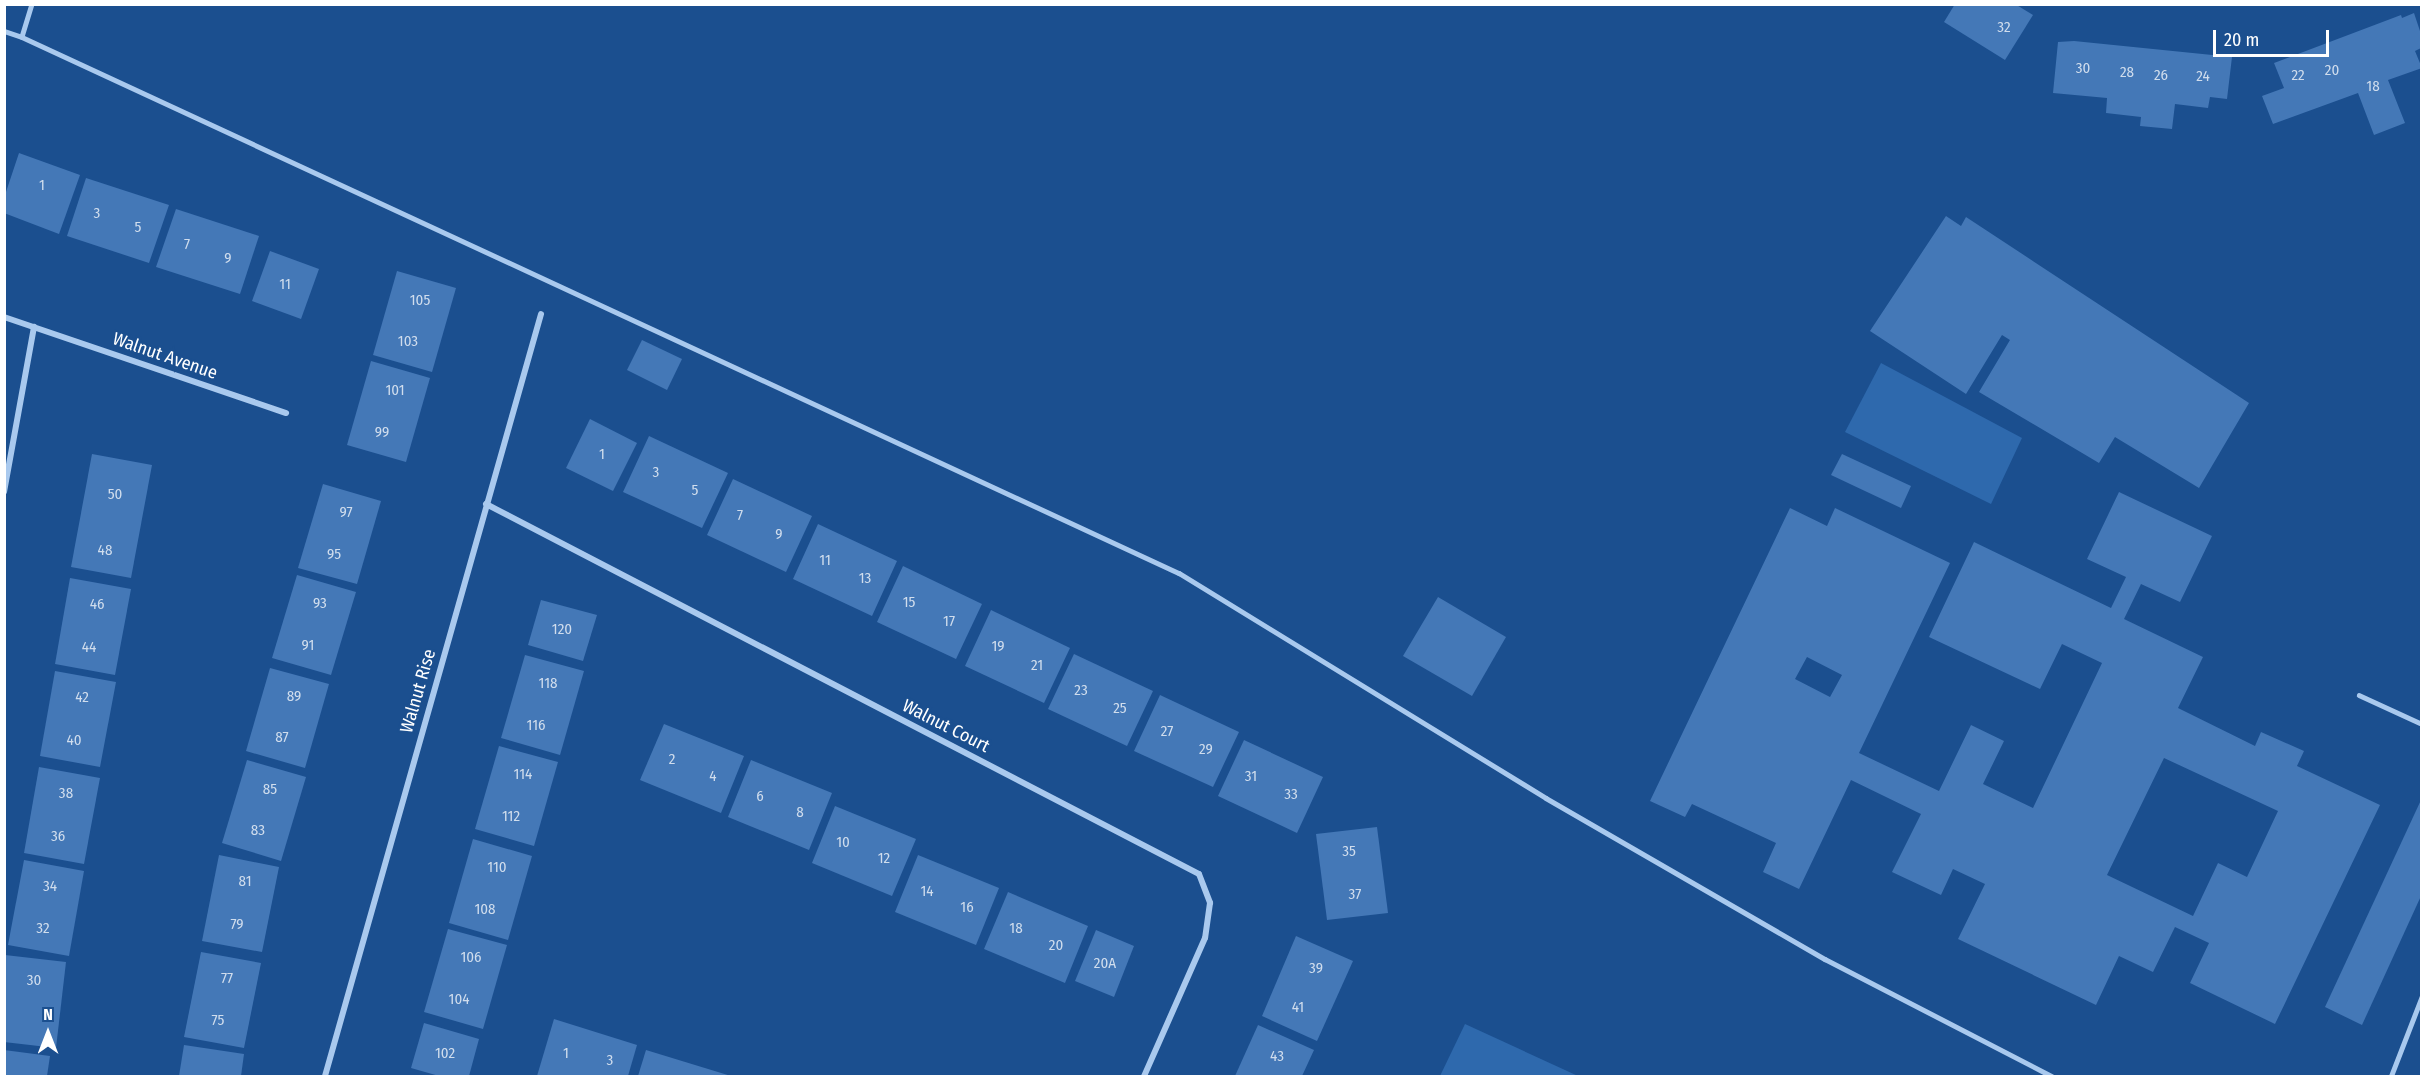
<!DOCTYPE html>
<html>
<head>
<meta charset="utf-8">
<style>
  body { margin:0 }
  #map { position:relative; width:2426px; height:1081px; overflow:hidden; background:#1b4f8f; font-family:"Fira Sans Condensed",sans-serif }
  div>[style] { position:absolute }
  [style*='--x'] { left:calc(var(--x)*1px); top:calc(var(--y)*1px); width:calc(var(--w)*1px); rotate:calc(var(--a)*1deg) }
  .green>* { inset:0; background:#2e69ad }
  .building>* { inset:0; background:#4478b7 }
  .service>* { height:4.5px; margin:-2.25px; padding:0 2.25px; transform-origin:2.25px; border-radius:2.25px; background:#a9c9ee }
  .minor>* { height:6px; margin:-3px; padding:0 3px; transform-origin:3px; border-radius:3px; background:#a9c9ee }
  span { translate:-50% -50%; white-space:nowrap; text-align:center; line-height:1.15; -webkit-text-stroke:4.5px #1b4f8f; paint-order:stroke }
  .number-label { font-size:15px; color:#d0dded }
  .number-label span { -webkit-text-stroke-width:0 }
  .street-label { font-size:18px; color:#fff }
  .frame { position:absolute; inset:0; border:6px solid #fff; pointer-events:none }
  .north { position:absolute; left:18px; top:1003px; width:60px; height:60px; -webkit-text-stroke:4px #1b4f8f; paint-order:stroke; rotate:0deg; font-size:16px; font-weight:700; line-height:24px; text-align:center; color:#fff }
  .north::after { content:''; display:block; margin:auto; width:21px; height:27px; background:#fff; clip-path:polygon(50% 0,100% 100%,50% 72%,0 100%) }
  .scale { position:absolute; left:2213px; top:30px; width:116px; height:27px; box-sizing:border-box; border:3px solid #fff; border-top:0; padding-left:8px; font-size:18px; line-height:21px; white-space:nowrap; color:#fff; -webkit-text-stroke:4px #1b4f8f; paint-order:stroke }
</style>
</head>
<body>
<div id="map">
  <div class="green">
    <div style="clip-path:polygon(1881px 363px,2022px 438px,1991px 504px,1845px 432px)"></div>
    <div style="clip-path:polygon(1465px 1024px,1578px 1076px,1440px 1076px)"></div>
  </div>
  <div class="building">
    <div style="clip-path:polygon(1955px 4px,2015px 4px,2033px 15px,2005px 60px,1944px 22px)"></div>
    <div style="clip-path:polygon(2414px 13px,2421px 34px,2421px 48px,2415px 51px,2422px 68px,2388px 80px,2405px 123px,2374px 135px,2358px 93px,2273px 124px,2262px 96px,2284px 88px,2274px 63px,2401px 15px,2402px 18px)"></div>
    <div style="clip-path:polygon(2074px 41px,2232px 57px,2227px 99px,2210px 97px,2208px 108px,2175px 104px,2172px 129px,2140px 126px,2141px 117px,2106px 113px,2107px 98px,2053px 93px,2058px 42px)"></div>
    <div style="clip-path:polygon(19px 153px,80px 175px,59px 234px,4px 213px,4px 198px)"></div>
    <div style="clip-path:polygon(86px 178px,169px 205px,149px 263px,67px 236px)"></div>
    <div style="clip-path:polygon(176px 209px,259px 236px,240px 294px,156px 267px)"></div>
    <div style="clip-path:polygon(1946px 216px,1961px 226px,1966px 217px,2249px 403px,2199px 488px,2115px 437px,2099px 463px,1979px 392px,2010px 340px,2002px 335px,1966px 394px,1870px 331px)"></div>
    <div style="clip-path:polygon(270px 251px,319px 269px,301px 319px,252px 301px)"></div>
    <div style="clip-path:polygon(397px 271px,456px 288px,432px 372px,373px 355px)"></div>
    <div style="clip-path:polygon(642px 340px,682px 359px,667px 390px,627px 370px)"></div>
    <div style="clip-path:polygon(371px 361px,430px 378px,406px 462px,347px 445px)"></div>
    <div style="clip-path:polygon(590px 419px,637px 443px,613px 491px,566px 468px)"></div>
    <div style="clip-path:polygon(649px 436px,728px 473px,702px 528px,623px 492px)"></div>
    <div style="clip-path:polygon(92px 454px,152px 465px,131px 578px,71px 567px)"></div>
    <div style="clip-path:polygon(1842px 454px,1911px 486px,1901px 508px,1831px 475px)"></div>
    <div style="clip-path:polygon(733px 479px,812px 516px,786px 572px,707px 535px)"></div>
    <div style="clip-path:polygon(323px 484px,381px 501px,357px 584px,298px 568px)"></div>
    <div style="clip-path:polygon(evenodd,2119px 492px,2212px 536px,2180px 602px,2141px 584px,2124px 619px,2203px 657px,2178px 708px,2255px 746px,2261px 732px,2304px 751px,2297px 766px,2380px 805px,2275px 1024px,2190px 983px,2209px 943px,2175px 927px,2153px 972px,2119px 956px,2096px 1005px,1958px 939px,1985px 884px,1953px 869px,1941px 895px,1892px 872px,1921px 814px,1851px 780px,1799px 889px,1763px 872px,1776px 843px,1692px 804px,1685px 817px,1650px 801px,1790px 508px,1827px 526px,1835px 508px,1950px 563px,1859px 753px,1939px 791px,1971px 725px,2004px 741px,1983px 784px,2033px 808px,2102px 663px,2062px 644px,2040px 689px,1929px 637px,1974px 542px,2111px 608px,2126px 577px,2087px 559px,2119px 492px,1807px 657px,1842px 675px,1830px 697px,1795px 679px,1807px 657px,2119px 492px,2164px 758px,2278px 811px,2247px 877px,2218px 863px,2193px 916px,2107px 875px,2164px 758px)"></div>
    <div style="clip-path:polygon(818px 524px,897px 561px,872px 616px,793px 579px)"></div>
    <div style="clip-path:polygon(903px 566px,982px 604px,956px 659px,877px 622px)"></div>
    <div style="clip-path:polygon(297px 575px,356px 592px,331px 675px,272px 658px)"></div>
    <div style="clip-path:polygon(70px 578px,131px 589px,115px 675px,55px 664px)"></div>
    <div style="clip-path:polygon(1438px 597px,1506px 637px,1472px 696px,1403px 656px)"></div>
    <div style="clip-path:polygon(541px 600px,597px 615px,583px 661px,528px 645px)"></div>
    <div style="clip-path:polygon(991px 610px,1070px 648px,1044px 703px,965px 666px)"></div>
    <div style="clip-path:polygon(1074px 654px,1153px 691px,1127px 746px,1048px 709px)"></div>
    <div style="clip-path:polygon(525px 655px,584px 671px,560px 755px,501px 738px)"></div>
    <div style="clip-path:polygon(270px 668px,329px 684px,305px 768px,246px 751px)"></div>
    <div style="clip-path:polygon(55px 671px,116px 682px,100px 767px,40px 756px)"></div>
    <div style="clip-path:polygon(1160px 695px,1239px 732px,1213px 787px,1134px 751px)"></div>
    <div style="clip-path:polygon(664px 724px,744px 756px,721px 813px,640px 780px)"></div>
    <div style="clip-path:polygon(1244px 740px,1323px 777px,1297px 833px,1218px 796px)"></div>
    <div style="clip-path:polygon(499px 746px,558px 762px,534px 846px,475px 829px)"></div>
    <div style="clip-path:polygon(247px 760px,306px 777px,281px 861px,222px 843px)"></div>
    <div style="clip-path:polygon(751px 760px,832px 793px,809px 850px,728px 817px)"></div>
    <div style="clip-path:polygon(39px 767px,100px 778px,84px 864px,24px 853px)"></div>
    <div style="clip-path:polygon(2421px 800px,2421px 896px,2362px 1025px,2325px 1007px)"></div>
    <div style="clip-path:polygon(835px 806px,916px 839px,892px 896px,812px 863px)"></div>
    <div style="clip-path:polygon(1377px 827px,1388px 913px,1327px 920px,1316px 834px)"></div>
    <div style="clip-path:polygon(473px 839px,532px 856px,508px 940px,449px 923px)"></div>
    <div style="clip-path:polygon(219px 855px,279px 867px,262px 952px,202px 941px)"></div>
    <div style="clip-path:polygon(918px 855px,999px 888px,976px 945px,895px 912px)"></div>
    <div style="clip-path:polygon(24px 860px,84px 871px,69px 956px,8px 945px)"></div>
    <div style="clip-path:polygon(1008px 892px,1088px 926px,1065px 983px,984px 949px)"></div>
    <div style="clip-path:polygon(448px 929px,507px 945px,483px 1029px,424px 1012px)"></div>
    <div style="clip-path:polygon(1096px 930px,1134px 946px,1114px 997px,1075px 981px)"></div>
    <div style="clip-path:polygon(1296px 936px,1353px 961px,1317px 1041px,1262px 1016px)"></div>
    <div style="clip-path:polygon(201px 952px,261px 963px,244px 1048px,184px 1037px)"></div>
    <div style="clip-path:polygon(5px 955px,66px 962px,56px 1048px,4px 1042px)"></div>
    <div style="clip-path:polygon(554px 1019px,637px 1045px,628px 1076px,537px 1076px)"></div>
    <div style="clip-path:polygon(424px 1023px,479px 1039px,469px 1076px,439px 1076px,411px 1068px)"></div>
    <div style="clip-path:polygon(1258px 1025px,1314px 1050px,1302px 1076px,1235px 1076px)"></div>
    <div style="clip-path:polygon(184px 1045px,244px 1054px,241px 1076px,179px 1076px)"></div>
    <div style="clip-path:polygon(4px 1050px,50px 1056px,47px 1076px,4px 1076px)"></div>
    <div style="clip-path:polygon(646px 1050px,731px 1076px,638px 1076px)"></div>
  </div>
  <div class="service">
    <div style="--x:32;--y:4;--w:34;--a:107"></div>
    <div style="--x:22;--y:37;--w:1275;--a:24.86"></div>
    <div style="--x:1179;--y:573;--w:430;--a:31.5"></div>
    <div style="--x:1546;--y:798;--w:322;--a:30"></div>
    <div style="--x:1825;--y:959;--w:255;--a:27.3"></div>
    <div style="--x:4;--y:31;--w:19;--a:18"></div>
    <div style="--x:2359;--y:695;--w:69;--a:24.7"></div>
    <div style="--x:2391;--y:1076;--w:86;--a:-68.8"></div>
  </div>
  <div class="minor">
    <div style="--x:4;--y:317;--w:298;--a:18.8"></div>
    <div style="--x:4;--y:492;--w:168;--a:-79.7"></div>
    <div style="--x:486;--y:504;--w:803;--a:27.43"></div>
    <div style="--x:1199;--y:874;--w:31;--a:69"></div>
    <div style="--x:1210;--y:903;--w:35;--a:98"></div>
    <div style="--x:1205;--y:938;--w:151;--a:113.8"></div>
    <div style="--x:325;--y:1076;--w:792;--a:-74.17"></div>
  </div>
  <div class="number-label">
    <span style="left:2004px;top:28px">32</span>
    <span style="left:2083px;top:69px">30</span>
    <span style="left:2332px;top:71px">20</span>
    <span style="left:2127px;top:73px">28</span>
    <span style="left:2161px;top:76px">26</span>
    <span style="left:2298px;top:76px">22</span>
    <span style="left:2203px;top:77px">24</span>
    <span style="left:2373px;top:87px">18</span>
    <span style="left:42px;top:186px">1</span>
    <span style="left:97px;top:214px">3</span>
    <span style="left:138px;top:228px">5</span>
    <span style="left:187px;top:245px">7</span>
    <span style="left:228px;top:259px">9</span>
    <span style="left:285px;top:285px">11</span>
    <span style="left:420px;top:301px">105</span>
    <span style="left:408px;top:342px">103</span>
    <span style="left:395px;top:391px">101</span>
    <span style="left:382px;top:433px">99</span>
    <span style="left:602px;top:455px">1</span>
    <span style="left:656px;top:473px">3</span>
    <span style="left:695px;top:491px">5</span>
    <span style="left:115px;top:495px">50</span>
    <span style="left:346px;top:513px">97</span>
    <span style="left:740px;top:516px">7</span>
    <span style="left:779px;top:535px">9</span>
    <span style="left:105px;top:551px">48</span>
    <span style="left:334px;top:555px">95</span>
    <span style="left:825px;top:561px">11</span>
    <span style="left:865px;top:579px">13</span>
    <span style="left:909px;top:603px">15</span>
    <span style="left:320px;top:604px">93</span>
    <span style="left:97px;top:605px">46</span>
    <span style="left:949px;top:622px">17</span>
    <span style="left:562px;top:630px">120</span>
    <span style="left:308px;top:646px">91</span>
    <span style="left:998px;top:647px">19</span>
    <span style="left:89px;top:648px">44</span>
    <span style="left:1037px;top:666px">21</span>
    <span style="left:548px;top:684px">118</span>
    <span style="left:1081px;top:691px">23</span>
    <span style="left:294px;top:697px">89</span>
    <span style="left:82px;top:698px">42</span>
    <span style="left:1120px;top:709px">25</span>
    <span style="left:536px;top:726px">116</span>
    <span style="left:1167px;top:732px">27</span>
    <span style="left:282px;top:738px">87</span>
    <span style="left:74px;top:741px">40</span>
    <span style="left:1206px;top:750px">29</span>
    <span style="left:672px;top:760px">2</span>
    <span style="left:523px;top:775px">114</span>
    <span style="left:713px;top:777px">4</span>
    <span style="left:1251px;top:777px">31</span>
    <span style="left:270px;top:790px">85</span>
    <span style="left:66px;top:794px">38</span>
    <span style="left:1291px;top:795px">33</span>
    <span style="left:760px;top:797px">6</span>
    <span style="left:800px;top:813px">8</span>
    <span style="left:511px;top:817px">112</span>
    <span style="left:258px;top:831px">83</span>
    <span style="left:58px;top:837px">36</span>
    <span style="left:843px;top:843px">10</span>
    <span style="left:1349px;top:852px">35</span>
    <span style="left:884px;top:859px">12</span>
    <span style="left:497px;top:868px">110</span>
    <span style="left:245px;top:882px">81</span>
    <span style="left:50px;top:887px">34</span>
    <span style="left:927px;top:892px">14</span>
    <span style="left:1355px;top:895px">37</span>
    <span style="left:967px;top:908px">16</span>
    <span style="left:485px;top:910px">108</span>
    <span style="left:237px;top:925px">79</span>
    <span style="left:43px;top:929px">32</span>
    <span style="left:1016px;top:929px">18</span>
    <span style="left:1056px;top:946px">20</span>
    <span style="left:471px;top:958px">106</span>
    <span style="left:1105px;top:964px">20A</span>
    <span style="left:1316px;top:969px">39</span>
    <span style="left:227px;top:979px">77</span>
    <span style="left:34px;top:981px">30</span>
    <span style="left:459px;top:1000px">104</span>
    <span style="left:1298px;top:1008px">41</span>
    <span style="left:218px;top:1021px">75</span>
    <span style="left:445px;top:1054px">102</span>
    <span style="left:566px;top:1054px">1</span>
    <span style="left:1277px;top:1057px">43</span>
    <span style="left:610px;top:1061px">3</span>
  </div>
  <div class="street-label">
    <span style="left:165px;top:356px;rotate:19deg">Walnut Avenue</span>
    <span style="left:418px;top:691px;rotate:-74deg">Walnut Rise</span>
    <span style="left:946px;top:726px;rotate:27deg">Walnut Court</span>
  </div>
  <div class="frame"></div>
  <div class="north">N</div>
  <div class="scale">20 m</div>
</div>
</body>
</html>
